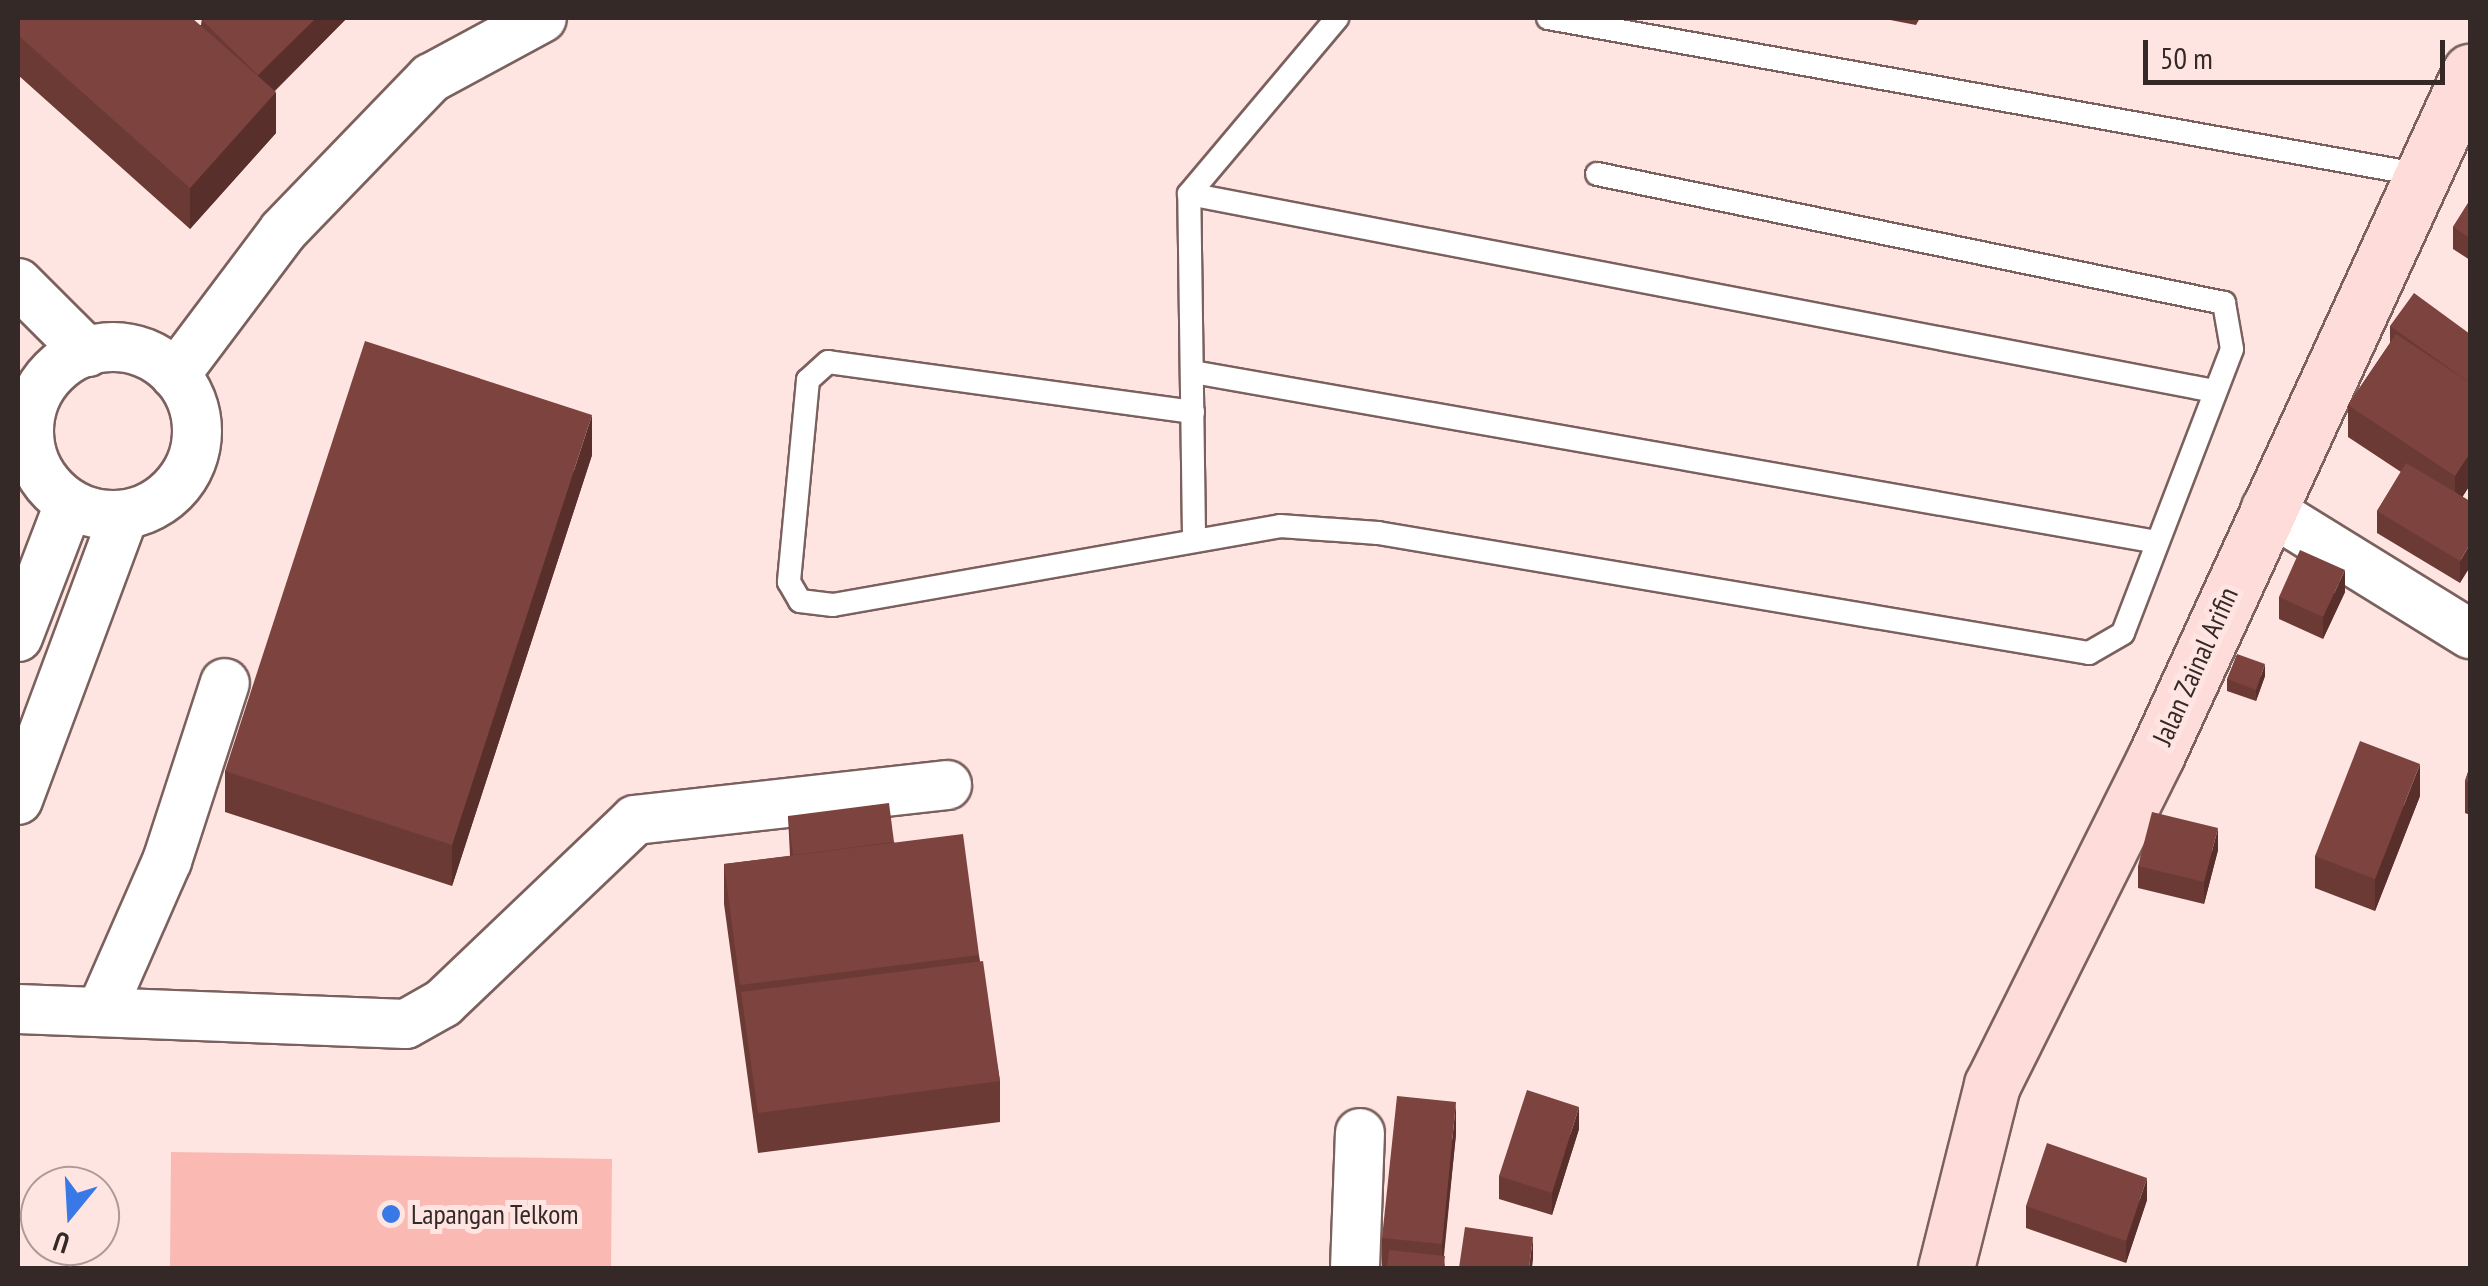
<!DOCTYPE html>
<html>
<head>
<meta charset="utf-8">
<style>
  body { margin:0 }
  #map { position:relative; width:2488px; height:1286px; overflow:hidden; background:#ffe5e2; font-family:"PT Sans Narrow",sans-serif }
  div>[style] { position:absolute }
  [style*='--x'] { left:calc(var(--x)*1px); top:calc(var(--y)*1px); width:calc(var(--w)*1px); rotate:calc(var(--a)*1deg) }
  .green>* { inset:0; background:#fabab3 }
  .roads { filter:drop-shadow(2px 0 #7b615e) drop-shadow(-2px 0 #7b615e) drop-shadow(0 2px #7b615e) drop-shadow(0 -2px #7b615e) }
  .lane>* { height:22px; margin:-11px; padding:0 11px; transform-origin:11px; border-radius:11px; background:#fff }
  .street>* { height:48px; margin:-24px; padding:0 24px; transform-origin:24px; border-radius:24px; background:#fff }
  .street>.ring { margin:-24px; padding:0; box-sizing:content-box; background:none; border:48px solid #fff; border-radius:50% }
  .secondary>* { height:55px; margin:-27.5px; padding:0 27.5px; transform-origin:27.5px; border-radius:27.5px; background:#fddcd9 }
  .wall>* { inset:0; background:#6c3a35 }
  .shaded-wall>* { inset:0; background:#582f2b }
  .building>* { inset:0; background:#7d433e }
  .dots>* { width:28px; height:28px; translate:-50% -50%; box-sizing:border-box; border:5px solid #ffe5e2; border-radius:50% }
  span { translate:-50% -50%; white-space:nowrap; text-align:center; line-height:1.15; -webkit-text-stroke:10px #ffe5e2; paint-order:stroke }
  .street-label { font-size:28px; color:#342927 }
  .poi-label { font-size:28px; color:#342927 }
  .left { translate:0 -50%; text-align:left }
  .frame { position:absolute; inset:0; border:20px solid #342927; pointer-events:none }
  .north { position:absolute; left:20px; top:1166px; width:100px; height:100px; box-sizing:border-box; background:#ffe5e2; border:2px solid #ae9a97; border-radius:50%; rotate:198deg; font-size:28px; font-weight:700; line-height:40px; text-align:center; color:#342927 }
  .north::after { content:''; display:block; margin:auto; width:35px; height:45px; background:#3879e7; clip-path:polygon(50% 0,100% 100%,50% 72%,0 100%) }
  .scale { position:absolute; left:2143px; top:40px; width:302px; height:45px; box-sizing:border-box; border:5px solid #342927; border-top:0; padding-left:12px; font-size:30px; line-height:35px; white-space:nowrap; color:#342927; -webkit-text-stroke:8px #ffe5e2; paint-order:stroke }
</style>
</head>
<body>
<div id="map">
  <div class="green">
    <div style="clip-path:polygon(171px 1152px,612px 1159px,611px 1268px,170px 1268px)"></div>
  </div>
  <div class="roads">
    <div class="lane">
      <div style="--x:1548;--y:18;--w:888;--a:10.18"></div>
      <div style="--x:1189;--y:194;--w:1044;--a:10.88"></div>
      <div style="--x:1193;--y:372;--w:979;--a:10"></div>
      <div style="--x:1193;--y:412;--w:368;--a:-172.2"></div>
      <div style="--x:828;--y:362;--w:27;--a:138"></div>
      <div style="--x:808;--y:380;--w:203;--a:95.4"></div>
      <div style="--x:789;--y:582;--w:22;--a:60"></div>
      <div style="--x:800;--y:601;--w:33;--a:7"></div>
      <div style="--x:833;--y:605;--w:454;--a:-10"></div>
      <div style="--x:1280;--y:526;--w:98;--a:4.1"></div>
      <div style="--x:1378;--y:533;--w:721;--a:9.58"></div>
      <div style="--x:2089;--y:653;--w:39;--a:-30"></div>
      <div style="--x:2123;--y:633;--w:304;--a:-69"></div>
      <div style="--x:2232;--y:349;--w:47;--a:-99.9"></div>
      <div style="--x:2224;--y:303;--w:640;--a:-168.37"></div>
      <div style="--x:1194;--y:535;--w:341;--a:-90.8"></div>
      <div style="--x:1189;--y:194;--w:230;--a:-49.9"></div>
    </div>
    <div class="street">
      <div style="--x:18;--y:283;--w:98;--a:45"></div>
      <div class="ring" style="left:29px;top:347px;width:120px;height:120px"></div>
      <div style="--x:175;--y:375;--w:180;--a:-53.1"></div>
      <div style="--x:283;--y:231;--w:213;--a:-46"></div>
      <div style="--x:431;--y:78;--w:126;--a:-28.4"></div>
      <div style="--x:2266;--y:508;--w:240;--a:31.7"></div>
      <div style="--x:18;--y:637;--w:142;--a:-69"></div>
      <div style="--x:18;--y:800;--w:304;--a:-69.6"></div>
      <div style="--x:18;--y:1009;--w:388;--a:2.2"></div>
      <div style="--x:406;--y:1024;--w:43;--a:-29.6"></div>
      <div style="--x:443;--y:1003;--w:265;--a:-43.6"></div>
      <div style="--x:635;--y:820;--w:314;--a:-6.4"></div>
      <div style="--x:102;--y:1009;--w:162;--a:-66.3"></div>
      <div style="--x:167;--y:861;--w:187;--a:-72"></div>
      <div style="--x:1355;--y:1268;--w:135;--a:-87.9"></div>
    </div>
    <div class="secondary">
      <div style="--x:1946;--y:1268;--w:189;--a:-75.9"></div>
      <div style="--x:1992;--y:1085;--w:368;--a:-63.5"></div>
      <div style="--x:2156;--y:756;--w:753;--a:-65.34"></div>
    </div>
  </div>
  <div class="wall">
    <div style="clip-path:polygon(18px 18px,201px 25px,202px 18px,347px 18px,275px 91px,276px 133px,190px 229px,18px 75px)"></div>
    <div style="clip-path:polygon(1880px 18px,1920px 18px,1916px 25px)"></div>
    <div style="clip-path:polygon(2470px 200px,2470px 260px,2453px 249px,2453px 227px)"></div>
    <div style="clip-path:polygon(2390px 326px,2470px 334px,2470px 485px,2463px 496px,2460px 583px,2377px 533px,2377px 511px,2401px 472px,2348px 437px,2348px 405px,2390px 343px)"></div>
    <div style="clip-path:polygon(592px 455px,452px 886px,225px 812px,225px 771px)"></div>
    <div style="clip-path:polygon(2345px 592px,2323px 639px,2279px 619px,2279px 597px)"></div>
    <div style="clip-path:polygon(2265px 676px,2256px 701px,2227px 691px,2227px 679px)"></div>
    <div style="clip-path:polygon(2470px 766px,2470px 815px,2465px 813px,2465px 781px)"></div>
    <div style="clip-path:polygon(2420px 796px,2375px 911px,2315px 888px,2315px 856px)"></div>
    <div style="clip-path:polygon(788px 816px,894px 842px,979px 955px,1000px 1081px,1000px 1122px,758px 1153px,724px 904px,724px 864px,790px 856px)"></div>
    <div style="clip-path:polygon(2218px 850px,2204px 904px,2138px 888px,2138px 866px)"></div>
    <div style="clip-path:polygon(1579px 1129px,1552px 1215px,1499px 1199px,1499px 1176px)"></div>
    <div style="clip-path:polygon(1456px 1134px,1444px 1256px,1445px 1268px,1382px 1268px,1382px 1238px)"></div>
    <div style="clip-path:polygon(2147px 1200px,2126px 1263px,2026px 1228px,2026px 1206px)"></div>
  </div>
  <div class="shaded-wall">
    <div style="clip-path:polygon(316px 18px,347px 18px,258px 107px,258px 75px)"></div>
    <div style="clip-path:polygon(276px 92px,276px 133px,190px 229px,190px 188px)"></div>
    <div style="clip-path:polygon(592px 415px,592px 455px,452px 886px,452px 845px)"></div>
    <div style="clip-path:polygon(2470px 453px,2470px 485px,2455px 508px,2455px 476px)"></div>
    <div style="clip-path:polygon(2470px 544px,2470px 567px,2460px 583px,2460px 561px)"></div>
    <div style="clip-path:polygon(2345px 570px,2345px 592px,2323px 639px,2323px 617px)"></div>
    <div style="clip-path:polygon(2265px 664px,2265px 676px,2256px 701px,2256px 690px)"></div>
    <div style="clip-path:polygon(2420px 764px,2420px 796px,2375px 911px,2375px 879px)"></div>
    <div style="clip-path:polygon(2218px 828px,2218px 850px,2204px 904px,2204px 882px)"></div>
    <div style="clip-path:polygon(1456px 1102px,1456px 1134px,1442px 1268px,1442px 1244px)"></div>
    <div style="clip-path:polygon(1579px 1107px,1579px 1129px,1552px 1215px,1552px 1193px)"></div>
    <div style="clip-path:polygon(2147px 1178px,2147px 1200px,2126px 1263px,2126px 1241px)"></div>
    <div style="clip-path:polygon(1533px 1237px,1533px 1259px,1532px 1268px,1529px 1268px)"></div>
  </div>
  <div class="building">
    <div style="clip-path:polygon(18px 18px,192px 18px,276px 92px,190px 188px,18px 35px)"></div>
    <div style="clip-path:polygon(202px 18px,316px 18px,258px 75px,201px 19px)"></div>
    <div style="clip-path:polygon(2470px 200px,2470px 238px,2453px 227px)"></div>
    <div style="clip-path:polygon(2414px 293px,2470px 334px,2470px 383px,2390px 326px)"></div>
    <div style="clip-path:polygon(2396px 334px,2470px 383px,2470px 453px,2455px 476px,2348px 405px)"></div>
    <div style="clip-path:polygon(365px 341px,592px 415px,452px 845px,225px 771px)"></div>
    <div style="clip-path:polygon(2406px 463px,2470px 501px,2470px 544px,2460px 561px,2377px 511px)"></div>
    <div style="clip-path:polygon(2300px 550px,2345px 570px,2323px 617px,2279px 597px)"></div>
    <div style="clip-path:polygon(2237px 654px,2265px 664px,2256px 690px,2227px 679px)"></div>
    <div style="clip-path:polygon(2360px 741px,2420px 764px,2375px 879px,2315px 856px)"></div>
    <div style="clip-path:polygon(2470px 766px,2470px 783px,2465px 781px)"></div>
    <div style="clip-path:polygon(889px 803px,894px 842px,793px 855px,788px 816px)"></div>
    <div style="clip-path:polygon(2152px 812px,2218px 828px,2204px 882px,2138px 866px)"></div>
    <div style="clip-path:polygon(963px 834px,979px 955px,740px 985px,724px 864px)"></div>
    <div style="clip-path:polygon(983px 961px,1000px 1081px,758px 1113px,741px 992px)"></div>
    <div style="clip-path:polygon(1527px 1090px,1579px 1107px,1552px 1193px,1499px 1176px)"></div>
    <div style="clip-path:polygon(1397px 1096px,1456px 1102px,1442px 1244px,1382px 1238px)"></div>
    <div style="clip-path:polygon(2047px 1143px,2147px 1178px,2126px 1241px,2026px 1206px)"></div>
    <div style="clip-path:polygon(1465px 1227px,1533px 1237px,1529px 1268px,1459px 1268px)"></div>
    <div style="clip-path:polygon(1389px 1250px,1445px 1256px,1443px 1268px,1387px 1268px)"></div>
  </div>
  <div class="dots">
    <div style="left:391px;top:1214px;background:#3879e7"></div>
  </div>
  <div class="street-label">
    <span style="left:2195px;top:666px;rotate:-66deg">Jalan Zainal Arifin</span>
  </div>
  <div class="poi-label">
    <span class="left" style="left:411px;top:1214px">Lapangan Telkom</span>
  </div>
  <div class="frame"></div>
  <div class="north">U</div>
  <div class="scale">50 m</div>
</div>
</body>
</html>
